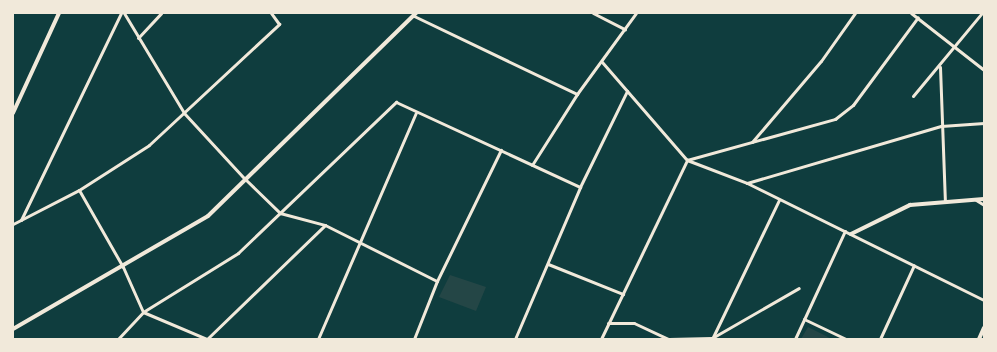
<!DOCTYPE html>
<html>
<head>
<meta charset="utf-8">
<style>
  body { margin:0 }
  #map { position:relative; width:997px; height:352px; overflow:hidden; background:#0f3d3e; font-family:"Exo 2",sans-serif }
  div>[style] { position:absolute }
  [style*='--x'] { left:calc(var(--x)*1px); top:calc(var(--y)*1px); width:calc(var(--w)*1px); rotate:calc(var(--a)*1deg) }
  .green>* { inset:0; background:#244646 }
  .minor>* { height:3px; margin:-1.5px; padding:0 1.5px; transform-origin:1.5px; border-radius:1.5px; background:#f1e9da }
  .tertiary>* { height:4px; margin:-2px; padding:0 2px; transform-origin:2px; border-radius:2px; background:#f1e9da }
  span { translate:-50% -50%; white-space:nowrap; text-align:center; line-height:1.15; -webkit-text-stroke:4px #f1e9da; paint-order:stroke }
  .frame { position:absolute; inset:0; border:14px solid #f1e9da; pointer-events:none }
</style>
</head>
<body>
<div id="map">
  <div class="green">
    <div style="clip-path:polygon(450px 275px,486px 287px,476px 311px,439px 297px)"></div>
    <div style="clip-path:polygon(808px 327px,826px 336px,831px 339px,801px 339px)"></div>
  </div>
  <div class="minor">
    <div style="--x:124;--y:13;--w:117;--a:59"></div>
    <div style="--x:184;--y:113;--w:90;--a:47.3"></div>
    <div style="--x:245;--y:179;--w:49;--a:44.2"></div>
    <div style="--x:280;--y:213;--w:47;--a:14.9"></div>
    <div style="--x:325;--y:225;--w:125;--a:26.6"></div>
    <div style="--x:593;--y:13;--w:36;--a:27"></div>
    <div style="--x:911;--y:13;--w:93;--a:38"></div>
    <div style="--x:414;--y:16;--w:181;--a:25.6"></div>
    <div style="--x:138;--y:38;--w:34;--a:-47"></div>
    <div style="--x:602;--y:62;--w:130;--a:49.1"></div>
    <div style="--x:687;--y:160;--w:64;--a:21"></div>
    <div style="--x:747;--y:183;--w:264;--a:26.3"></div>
    <div style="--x:940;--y:67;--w:135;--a:87.9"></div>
    <div style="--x:913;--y:96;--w:108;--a:-50.3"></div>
    <div style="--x:752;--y:142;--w:106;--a:-49.6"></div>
    <div style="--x:821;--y:61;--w:59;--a:-54.7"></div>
    <div style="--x:532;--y:165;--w:84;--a:-57.6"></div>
    <div style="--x:577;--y:94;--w:100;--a:-53.9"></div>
    <div style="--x:747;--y:183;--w:202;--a:-16.4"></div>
    <div style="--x:941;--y:126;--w:43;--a:-4"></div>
    <div style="--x:79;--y:190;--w:89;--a:60.3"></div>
    <div style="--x:123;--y:267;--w:49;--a:66"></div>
    <div style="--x:143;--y:312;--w:69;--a:22.9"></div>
    <div style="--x:976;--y:200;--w:9;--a:32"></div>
    <div style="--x:21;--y:220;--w:230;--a:-64.2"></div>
    <div style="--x:13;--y:224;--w:74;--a:-27.3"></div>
    <div style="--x:79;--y:190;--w:83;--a:-32.7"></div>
    <div style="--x:149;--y:145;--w:178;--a:-42.9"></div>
    <div style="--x:279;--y:24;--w:14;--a:-126"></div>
    <div style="--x:548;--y:264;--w:81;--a:21.8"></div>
    <div style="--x:804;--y:319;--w:47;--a:25.5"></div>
    <div style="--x:608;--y:323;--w:26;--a:0"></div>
    <div style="--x:634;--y:323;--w:38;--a:25"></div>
    <div style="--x:669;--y:339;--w:43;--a:-1.3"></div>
    <div style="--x:712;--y:338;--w:100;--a:-29.9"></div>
    <div style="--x:713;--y:337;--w:152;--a:-64.3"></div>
    <div style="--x:118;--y:339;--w:37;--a:-47"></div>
    <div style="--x:143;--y:312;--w:112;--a:-31.8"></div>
    <div style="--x:238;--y:253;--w:219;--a:-43.7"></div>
    <div style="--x:396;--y:102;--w:203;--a:24.8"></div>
    <div style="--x:207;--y:339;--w:164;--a:-44"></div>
    <div style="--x:318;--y:339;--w:246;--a:-66.6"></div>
    <div style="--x:414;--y:339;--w:62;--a:-68.4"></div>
    <div style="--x:437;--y:281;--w:146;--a:-64"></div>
    <div style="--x:515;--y:339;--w:165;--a:-66.8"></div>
    <div style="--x:580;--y:187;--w:107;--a:-63.9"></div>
    <div style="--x:601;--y:339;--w:199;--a:-64.3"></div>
    <div style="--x:687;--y:160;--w:154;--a:-15.5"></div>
    <div style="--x:835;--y:119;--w:23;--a:-38"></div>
    <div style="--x:853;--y:105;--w:109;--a:-53.5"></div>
    <div style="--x:795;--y:339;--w:119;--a:-65.2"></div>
    <div style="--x:880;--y:339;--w:81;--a:-65.3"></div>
  </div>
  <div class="tertiary">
    <div style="--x:13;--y:113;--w:110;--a:-65.3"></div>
    <div style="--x:851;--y:234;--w:66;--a:-26.2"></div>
    <div style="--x:910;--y:205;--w:74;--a:-4.6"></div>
    <div style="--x:13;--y:329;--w:225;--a:-30.1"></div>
    <div style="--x:208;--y:216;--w:291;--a:-44.3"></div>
    <div style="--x:979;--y:339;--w:12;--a:-66"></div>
  </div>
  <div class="frame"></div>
</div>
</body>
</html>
